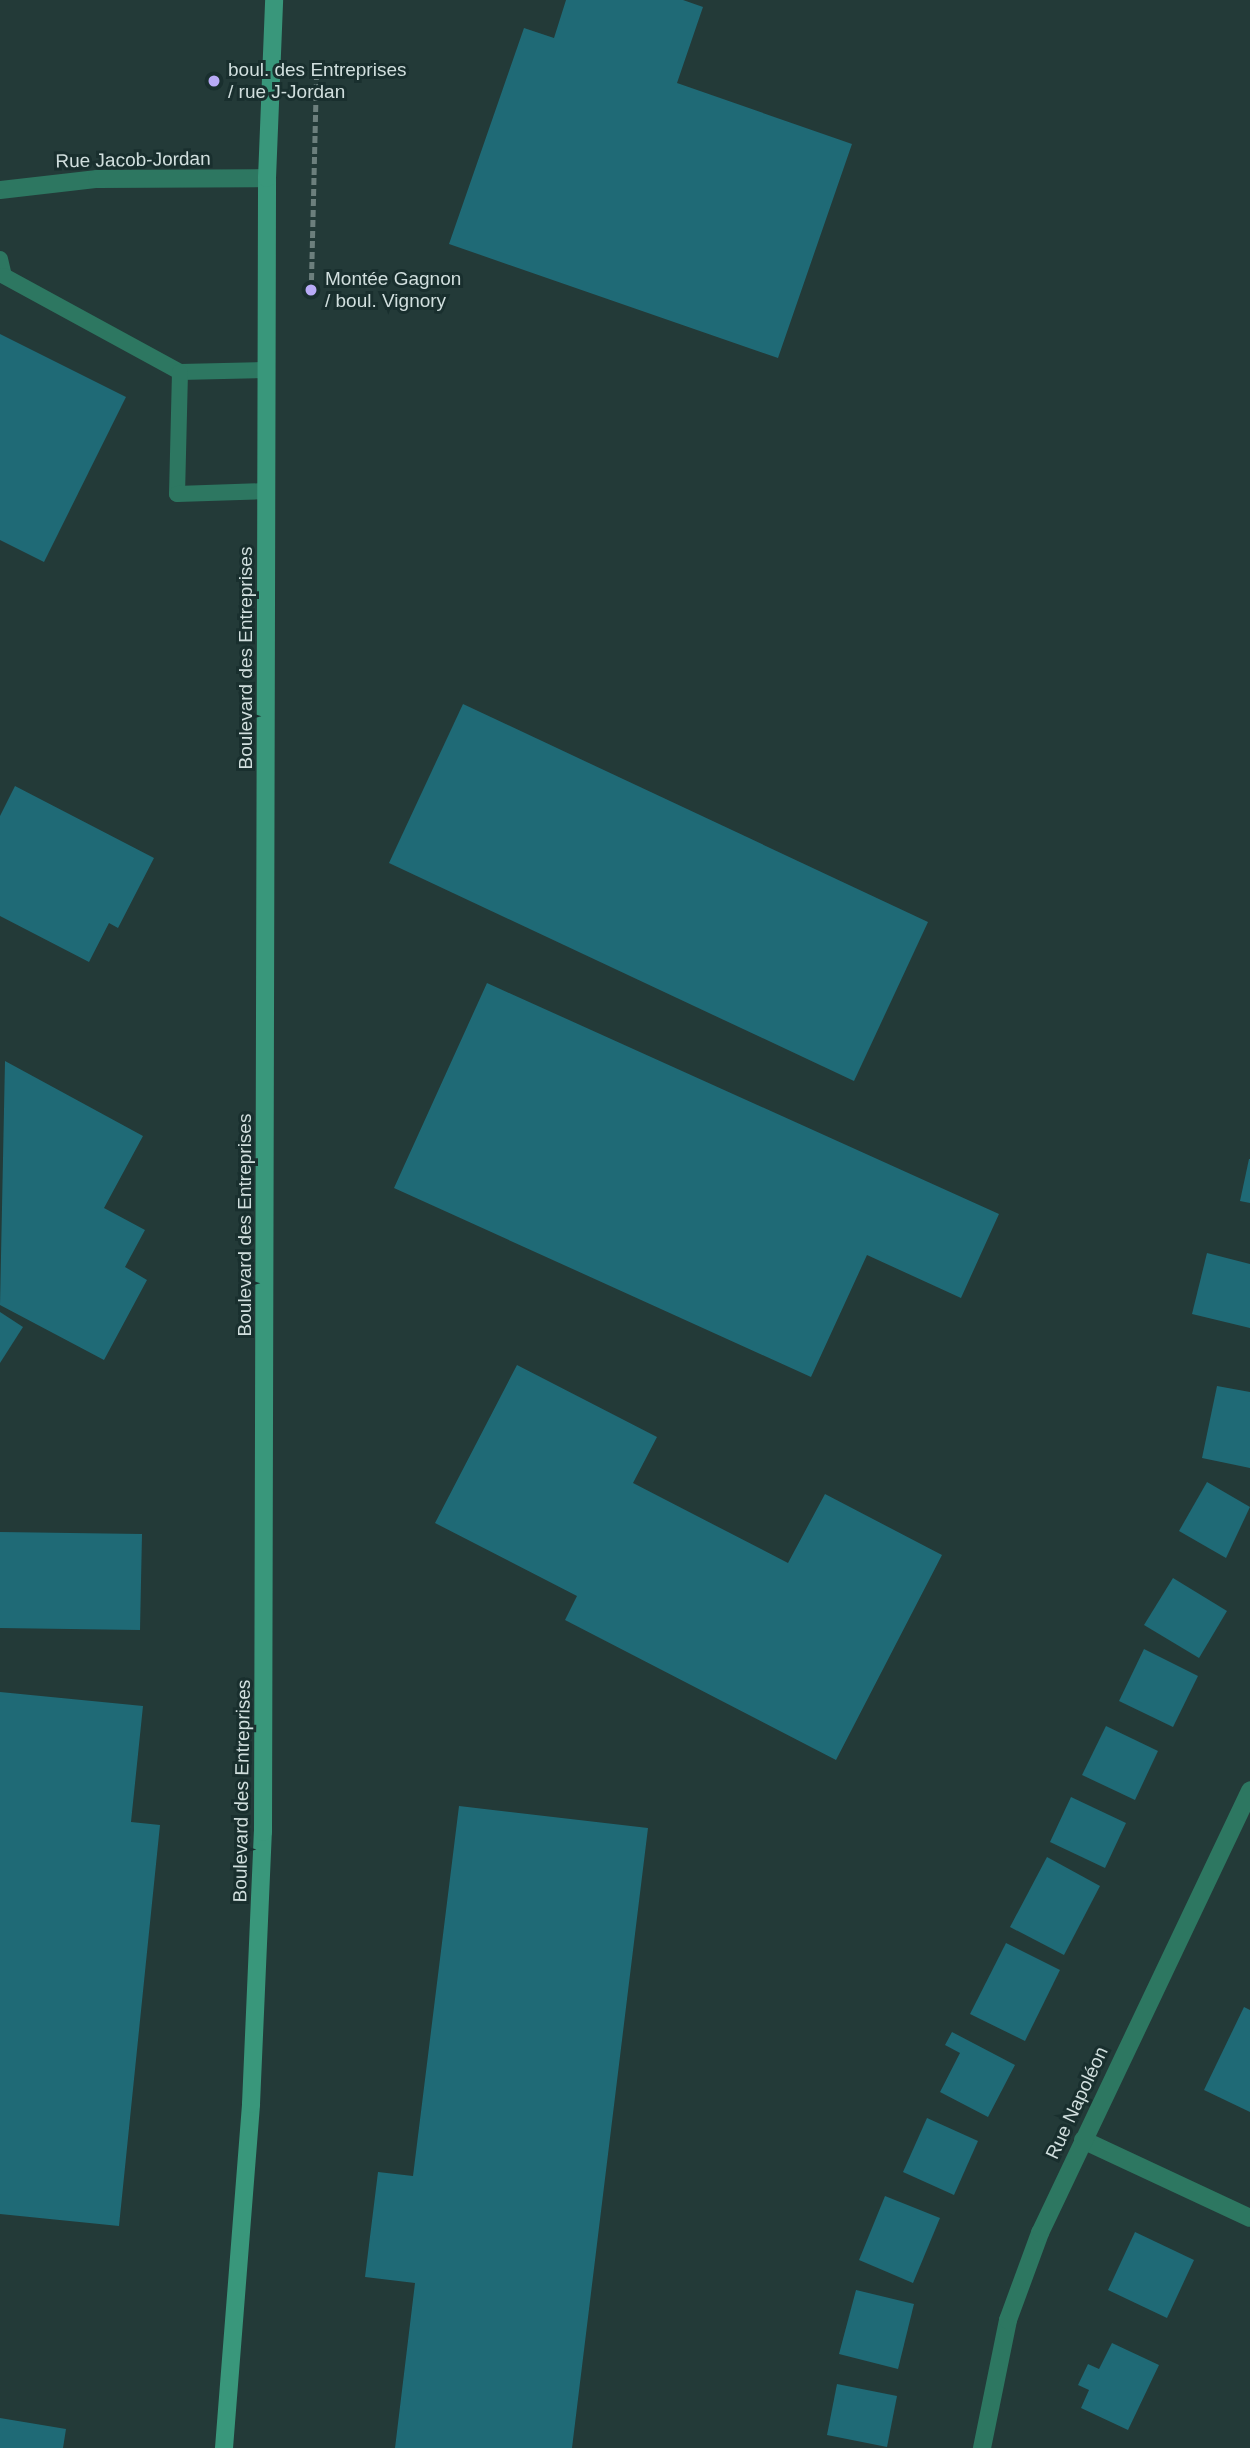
<!DOCTYPE html>
<html>
<head>
<meta charset="utf-8">
<style>
  body { margin:0 }
  #map { position:relative; width:1250px; height:2448px; overflow:hidden; background:#233a38; font-family:Arial,sans-serif }
  div>[style] { position:absolute }
  [style*='--x'] { left:calc(var(--x)*1px); top:calc(var(--y)*1px); width:calc(var(--w)*1px); rotate:calc(var(--a)*1deg) }
  .building>* { inset:0; background:#1f6a76 }
  .path>* { height:4.5px; margin-top:-2.25px; transform-origin:0; background:repeating-linear-gradient(90deg,#6c7f7d 0 7px,transparent 0 10.5px) }
  .lane>* { height:16px; margin:-8px; padding:0 8px; transform-origin:8px; border-radius:8px; background:#2d7761 }
  .street>* { height:18px; margin:-9px; padding:0 9px; transform-origin:9px; border-radius:9px; background:#2d7761 }
  .secondary>* { height:18px; margin:-9px; padding:0 9px; transform-origin:9px; border-radius:9px; background:#39977b }
  .dots>* { width:19px; height:19px; translate:-50% -50%; box-sizing:border-box; border:4px solid #192f2e; border-radius:50% }
  span { translate:-50% -50%; white-space:nowrap; text-align:center; line-height:1.15; -webkit-text-stroke:6px #192f2e; paint-order:stroke }
  .poi-label { font-size:19px; color:#d1dfde }
  .left { translate:0 -50%; text-align:left }
  .street-label { font-size:19px; color:#d1dfde }
</style>
</head>
<body>
<div id="map">
  <div class="building">
    <div style="clip-path:polygon(566px 0,683px 0,703px 7px,677px 83px,852px 144px,778px 358px,449px 244px,524px 28px,554px 38px)"></div>
    <div style="clip-path:polygon(0 334px,126px 397px,44px 562px,0 540px)"></div>
    <div style="clip-path:polygon(463px 704px,928px 922px,854px 1081px,389px 863px)"></div>
    <div style="clip-path:polygon(15px 786px,154px 858px,118px 928px,109px 923px,89px 962px,0 916px,0 816px)"></div>
    <div style="clip-path:polygon(487px 983px,999px 1214px,961px 1298px,867px 1255px,811px 1377px,394px 1188px)"></div>
    <div style="clip-path:polygon(5px 1061px,143px 1136px,104px 1208px,145px 1230px,125px 1267px,147px 1280px,104px 1360px,0 1305px)"></div>
    <div style="clip-path:polygon(1249px 1159px,1250px 1159px,1250px 1203px,1240px 1201px)"></div>
    <div style="clip-path:polygon(1207px 1253px,1250px 1264px,1250px 1328px,1192px 1314px)"></div>
    <div style="clip-path:polygon(0 1312px,23px 1327px,0 1363px)"></div>
    <div style="clip-path:polygon(517px 1365px,657px 1437px,633px 1483px,788px 1563px,825px 1494px,942px 1555px,836px 1760px,565px 1620px,577px 1596px,435px 1523px)"></div>
    <div style="clip-path:polygon(1217px 1386px,1250px 1392px,1250px 1468px,1202px 1458px)"></div>
    <div style="clip-path:polygon(1207px 1482px,1250px 1507px,1226px 1558px,1179px 1531px)"></div>
    <div style="clip-path:polygon(0 1532px,142px 1534px,140px 1630px,0 1628px)"></div>
    <div style="clip-path:polygon(1173px 1578px,1227px 1611px,1199px 1658px,1144px 1625px)"></div>
    <div style="clip-path:polygon(1144px 1649px,1198px 1676px,1173px 1727px,1119px 1701px)"></div>
    <div style="clip-path:polygon(0 1692px,143px 1706px,131px 1822px,160px 1825px,119px 2226px,0 2214px)"></div>
    <div style="clip-path:polygon(1106px 1726px,1158px 1751px,1135px 1800px,1082px 1775px)"></div>
    <div style="clip-path:polygon(1071px 1797px,1126px 1823px,1105px 1868px,1050px 1842px)"></div>
    <div style="clip-path:polygon(459px 1806px,648px 1828px,572px 2448px,395px 2448px,415px 2283px,365px 2277px,378px 2172px,413px 2176px)"></div>
    <div style="clip-path:polygon(1047px 1857px,1100px 1886px,1064px 1955px,1010px 1927px)"></div>
    <div style="clip-path:polygon(1006px 1943px,1060px 1970px,1025px 2041px,970px 2014px)"></div>
    <div style="clip-path:polygon(1244px 2007px,1250px 2010px,1250px 2112px,1204px 2090px)"></div>
    <div style="clip-path:polygon(952px 2032px,1015px 2065px,988px 2117px,940px 2092px,960px 2053px,945px 2045px)"></div>
    <div style="clip-path:polygon(927px 2118px,978px 2141px,954px 2195px,903px 2172px)"></div>
    <div style="clip-path:polygon(885px 2196px,940px 2218px,913px 2283px,859px 2260px)"></div>
    <div style="clip-path:polygon(1135px 2232px,1194px 2260px,1167px 2318px,1108px 2290px)"></div>
    <div style="clip-path:polygon(856px 2290px,914px 2304px,898px 2369px,839px 2354px)"></div>
    <div style="clip-path:polygon(1112px 2343px,1159px 2365px,1128px 2430px,1081px 2408px,1089px 2390px,1078px 2385px,1088px 2364px,1099px 2369px)"></div>
    <div style="clip-path:polygon(837px 2384px,897px 2396px,887px 2447px,827px 2435px)"></div>
    <div style="clip-path:polygon(0 2418px,66px 2429px,63px 2448px,0 2448px)"></div>
  </div>
  <div class="path">
    <div style="--x:311;--y:290;--w:212;--a:-88.6"></div>
  </div>
  <div class="lane">
    <div style="--x:0;--y:259;--w:17;--a:77"></div>
    <div style="--x:4;--y:276;--w:200;--a:28.6"></div>
    <div style="--x:180;--y:372;--w:87;--a:-1.3"></div>
    <div style="--x:180;--y:372;--w:122;--a:91.4"></div>
    <div style="--x:177;--y:494;--w:90;--a:-1.9"></div>
  </div>
  <div class="street">
    <div style="--x:0;--y:190;--w:98;--a:-6.5"></div>
    <div style="--x:97;--y:179;--w:170;--a:-0.3"></div>
    <div style="--x:1083;--y:2140;--w:184;--a:25"></div>
    <div style="--x:982;--y:2448;--w:131;--a:-78.5"></div>
    <div style="--x:1008;--y:2320;--w:93;--a:-69.8"></div>
    <div style="--x:1040;--y:2233;--w:490;--a:-64.6"></div>
  </div>
  <div class="secondary">
    <div style="--x:224;--y:2448;--w:345;--a:-85.5"></div>
    <div style="--x:251;--y:2104;--w:272;--a:-87.5"></div>
    <div style="--x:263;--y:1832;--w:1654;--a:-89.86"></div>
    <div style="--x:267;--y:178;--w:178;--a:-87.7"></div>
  </div>
  <div class="dots">
    <div style="left:214px;top:81px;background:#b8abf7"></div>
    <div style="left:311px;top:290px;background:#b8abf7"></div>
  </div>
  <div class="poi-label">
    <span class="left" style="left:228px;top:81px">boul. des Entreprises<br>/ rue J-Jordan</span>
    <span class="left" style="left:325px;top:290px">Montée Gagnon<br>/ boul. Vignory</span>
  </div>
  <div class="street-label">
    <span style="left:133px;top:160px;rotate:-1deg">Rue Jacob-Jordan</span>
    <span style="left:246px;top:658px;rotate:-90deg">Boulevard des Entreprises</span>
    <span style="left:245px;top:1225px;rotate:-90deg">Boulevard des Entreprises</span>
    <span style="left:242px;top:1791px;rotate:-89deg">Boulevard des Entreprises</span>
    <span style="left:1077px;top:2103px;rotate:-65deg">Rue Napoléon</span>
  </div>
</div>
</body>
</html>
